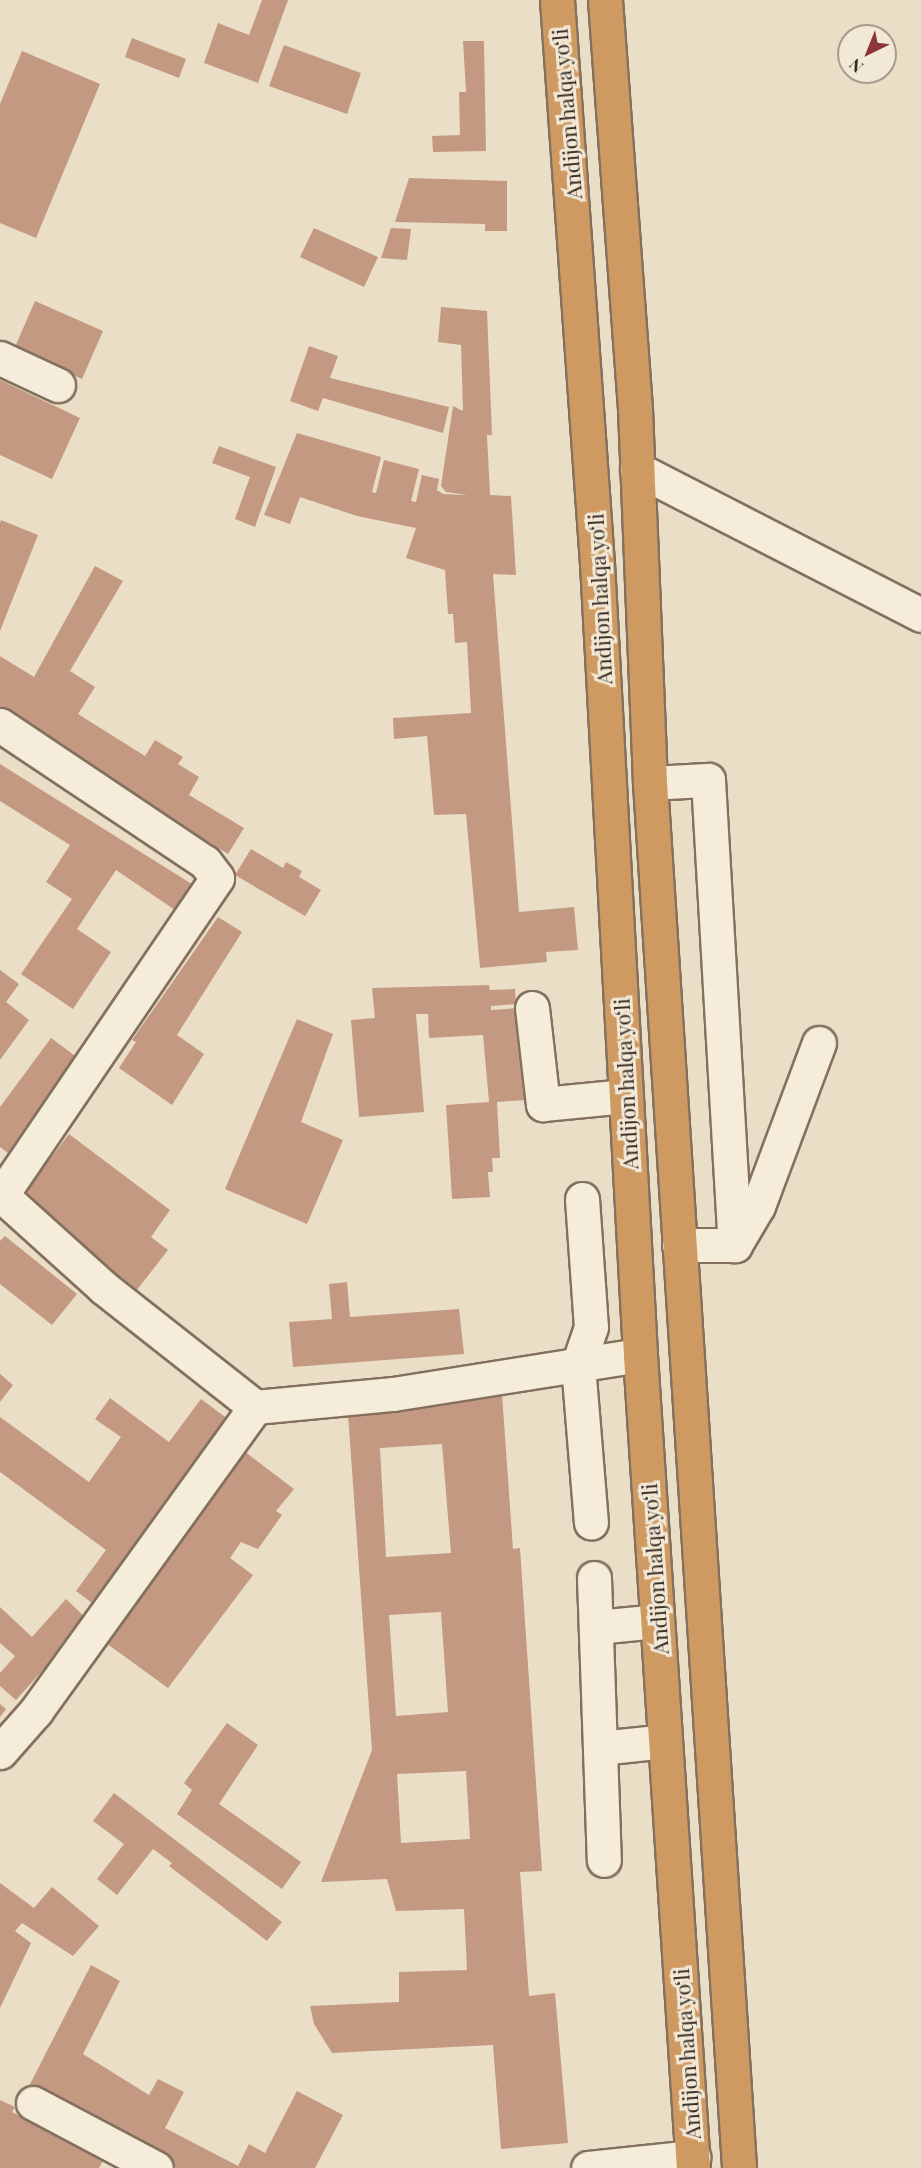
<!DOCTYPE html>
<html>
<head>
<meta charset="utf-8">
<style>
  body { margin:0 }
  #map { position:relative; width:921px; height:2168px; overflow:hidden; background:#eadec7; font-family:"Playfair Display",serif }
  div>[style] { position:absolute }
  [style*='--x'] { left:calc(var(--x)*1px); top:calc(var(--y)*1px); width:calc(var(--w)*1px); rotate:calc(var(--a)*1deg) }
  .building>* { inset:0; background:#c49981 }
  .roads { filter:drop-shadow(2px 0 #83705e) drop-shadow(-2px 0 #83705e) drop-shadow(0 2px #83705e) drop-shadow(0 -2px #83705e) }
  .minor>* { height:33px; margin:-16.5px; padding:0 16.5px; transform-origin:16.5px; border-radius:16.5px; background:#f5ecd9 }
  .highway>* { height:33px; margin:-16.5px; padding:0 16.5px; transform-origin:16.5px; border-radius:16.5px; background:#cf9a61 }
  span { translate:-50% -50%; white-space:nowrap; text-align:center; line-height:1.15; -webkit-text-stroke:6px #f2e8d6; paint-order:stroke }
  .street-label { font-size:21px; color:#352920 }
  .north { position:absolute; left:837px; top:24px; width:60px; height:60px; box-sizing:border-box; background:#f2e8d6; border:2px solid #a69c8d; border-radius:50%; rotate:223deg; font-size:16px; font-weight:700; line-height:24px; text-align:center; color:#352920 }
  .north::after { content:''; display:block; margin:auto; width:21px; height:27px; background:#8c353a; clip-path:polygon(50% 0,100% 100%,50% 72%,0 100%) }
</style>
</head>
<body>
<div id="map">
  <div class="building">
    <div style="clip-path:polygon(262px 0,288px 0,258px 83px,204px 63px,218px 23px,249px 35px)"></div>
    <div style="clip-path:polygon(132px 38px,186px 59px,179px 78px,125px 57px)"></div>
    <div style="clip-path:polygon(463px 41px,484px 41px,486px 151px,433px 152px,432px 136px,460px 135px,459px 92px,466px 92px)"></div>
    <div style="clip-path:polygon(284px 45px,361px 73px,347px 114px,269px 86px)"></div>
    <div style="clip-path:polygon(22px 51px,100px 84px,36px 238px,0 223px,0 104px)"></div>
    <div style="clip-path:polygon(409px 178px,507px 181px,507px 231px,485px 231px,485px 224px,395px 222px)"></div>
    <div style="clip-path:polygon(314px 228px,378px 257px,364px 287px,300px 257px)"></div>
    <div style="clip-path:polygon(391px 228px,411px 229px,407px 260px,381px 258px)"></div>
    <div style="clip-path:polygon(35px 301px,103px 331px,82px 379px,15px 347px)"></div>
    <div style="clip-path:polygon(441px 307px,487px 311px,492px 435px,487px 435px,490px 495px,511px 496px,516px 575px,493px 574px,519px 912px,574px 907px,578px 950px,546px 952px,547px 962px,480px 968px,466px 814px,434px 815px,427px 736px,394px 739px,393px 718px,471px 713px,467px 642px,455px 643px,453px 614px,448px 614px,445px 570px,406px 558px,416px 528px,357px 516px,300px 497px,290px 524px,264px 515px,297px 433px,381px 457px,372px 492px,376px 493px,384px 460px,419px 469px,411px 501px,416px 502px,422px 475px,439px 479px,437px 490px,443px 494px,468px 495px,446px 492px,441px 486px,453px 406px,463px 411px,461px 345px,438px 342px)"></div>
    <div style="clip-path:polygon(309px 346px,338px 356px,330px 378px,449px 407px,443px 433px,323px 398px,318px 411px,290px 401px)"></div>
    <div style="clip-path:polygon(0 380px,80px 418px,52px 479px,0 455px)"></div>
    <div style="clip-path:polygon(219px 446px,276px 467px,255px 527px,235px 519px,250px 477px,212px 463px)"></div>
    <div style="clip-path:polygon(1px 520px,38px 535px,0 631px,0 523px)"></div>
    <div style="clip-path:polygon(95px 566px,123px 581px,70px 671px,95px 687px,78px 714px,145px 756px,155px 740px,183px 757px,178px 764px,199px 777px,189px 795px,244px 828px,228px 854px,0 712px,0 656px,34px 677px)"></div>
    <div style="clip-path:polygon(0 764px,195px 886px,178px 912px,116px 870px,77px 929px,111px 952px,73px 1009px,21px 974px,72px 899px,46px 882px,70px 845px,0 801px)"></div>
    <div style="clip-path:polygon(251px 849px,283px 868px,286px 862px,302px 871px,299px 877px,321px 890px,305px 916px,235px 875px)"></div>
    <div style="clip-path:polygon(218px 917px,242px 932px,177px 1035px,204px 1054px,172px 1105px,119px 1068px,136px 1042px,132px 1040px)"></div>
    <div style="clip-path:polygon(0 970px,19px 984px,6px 1002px,29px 1020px,0 1060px)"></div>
    <div style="clip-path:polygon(489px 985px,490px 990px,515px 989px,516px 1004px,491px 1006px,491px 1010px,520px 1008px,526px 1100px,497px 1102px,500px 1158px,492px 1158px,493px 1172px,488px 1172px,490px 1197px,452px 1199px,446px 1105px,489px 1102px,483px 1035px,429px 1038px,428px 1014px,416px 1014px,424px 1112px,359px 1117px,351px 1020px,375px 1018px,372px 988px)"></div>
    <div style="clip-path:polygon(297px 1019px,333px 1034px,301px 1122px,343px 1140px,307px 1224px,225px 1189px)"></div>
    <div style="clip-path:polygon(51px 1038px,82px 1061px,12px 1156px,0 1147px,0 1107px)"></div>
    <div style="clip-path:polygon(69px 1134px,170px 1210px,151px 1237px,168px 1250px,133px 1295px,31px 1218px,26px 1191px)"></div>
    <div style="clip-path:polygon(5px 1236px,77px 1294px,52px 1325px,0 1284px,0 1241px)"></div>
    <div style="clip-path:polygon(347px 1282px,350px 1317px,459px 1309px,464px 1354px,293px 1367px,289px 1322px,332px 1319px,329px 1284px)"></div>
    <div style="clip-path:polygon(0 1374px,13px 1385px,0 1402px)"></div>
    <div style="clip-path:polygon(evenodd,502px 1394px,513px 1549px,520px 1548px,542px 1871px,520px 1872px,529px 1996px,555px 1993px,568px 2143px,501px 2149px,493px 2045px,332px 2053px,314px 2024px,310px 2006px,399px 2002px,399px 1972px,467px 1970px,464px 1909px,396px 1911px,387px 1879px,321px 1882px,372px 1750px,348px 1414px,502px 1394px,442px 1444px,451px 1553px,386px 1557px,380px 1448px,442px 1444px,502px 1394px,441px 1612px,448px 1712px,396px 1716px,389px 1615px,441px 1612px,502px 1394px,466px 1771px,470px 1839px,401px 1843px,397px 1774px,466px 1771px)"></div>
    <div style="clip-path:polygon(110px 1398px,169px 1442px,201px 1399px,232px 1422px,96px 1606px,76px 1591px,106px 1550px,0 1472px,0 1417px,89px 1482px,121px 1437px,95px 1419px)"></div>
    <div style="clip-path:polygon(240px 1448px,294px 1489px,276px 1511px,282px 1515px,258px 1549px,241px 1542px,230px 1558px,253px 1575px,168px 1688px,99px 1638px)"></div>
    <div style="clip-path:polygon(66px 1599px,88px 1620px,16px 1700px,0 1686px,0 1673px,15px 1656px,0 1643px,0 1607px,32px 1637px)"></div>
    <div style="clip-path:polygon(0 1704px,6px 1709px,0 1717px)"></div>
    <div style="clip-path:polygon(227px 1723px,258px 1745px,219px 1804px,301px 1862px,282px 1889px,177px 1814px,192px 1790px,184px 1783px)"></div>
    <div style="clip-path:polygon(114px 1793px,282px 1922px,267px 1941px,169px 1866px,172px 1863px,153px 1849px,117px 1895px,97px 1879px,124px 1844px,93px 1821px)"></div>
    <div style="clip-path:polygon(0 1883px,34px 1908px,52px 1887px,99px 1926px,73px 1956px,22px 1923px,15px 1931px,31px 1943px,0 2008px)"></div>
    <div style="clip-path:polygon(91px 1965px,120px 1981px,83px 2054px,149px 2095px,158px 2079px,184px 2092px,165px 2128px,238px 2166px,249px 2144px,265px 2153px,297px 2091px,343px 2115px,315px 2168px,177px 2168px,27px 2090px)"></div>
    <div style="clip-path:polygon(0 2100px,15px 2107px,12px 2112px,103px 2161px,99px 2168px,0 2168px)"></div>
  </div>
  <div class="roads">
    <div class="minor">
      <div style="--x:0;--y:358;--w:64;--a:25"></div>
      <div style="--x:637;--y:469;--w:319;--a:27.2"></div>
      <div style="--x:0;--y:725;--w:247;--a:33.8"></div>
      <div style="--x:205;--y:862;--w:20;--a:53"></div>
      <div style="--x:217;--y:878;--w:386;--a:124.2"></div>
      <div style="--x:650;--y:783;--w:58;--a:-3"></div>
      <div style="--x:708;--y:780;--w:466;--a:86.7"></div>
      <div style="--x:735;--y:1245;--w:56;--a:180"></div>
      <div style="--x:532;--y:1008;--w:97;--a:83.5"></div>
      <div style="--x:543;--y:1104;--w:83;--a:-5.5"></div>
      <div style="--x:0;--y:1194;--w:140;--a:42.1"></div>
      <div style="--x:104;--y:1288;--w:192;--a:38.2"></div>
      <div style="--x:255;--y:1407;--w:139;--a:-5.4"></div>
      <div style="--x:393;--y:1394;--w:250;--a:-9"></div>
      <div style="--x:582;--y:1199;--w:128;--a:86"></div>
      <div style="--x:591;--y:1327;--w:40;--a:108.9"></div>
      <div style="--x:578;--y:1365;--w:158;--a:85.3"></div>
      <div style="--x:735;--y:1245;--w:45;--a:-59.5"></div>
      <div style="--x:758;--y:1206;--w:174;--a:-69.5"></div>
      <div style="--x:594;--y:1578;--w:282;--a:88"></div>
      <div style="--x:596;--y:1627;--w:61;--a:-5.6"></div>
      <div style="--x:600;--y:1748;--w:65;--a:-6.1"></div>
      <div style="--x:0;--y:1752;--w:55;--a:-48.7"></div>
      <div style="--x:36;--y:1711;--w:375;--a:-54.2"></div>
      <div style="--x:33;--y:2103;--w:139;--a:27.9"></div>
      <div style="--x:588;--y:2168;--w:106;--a:-6"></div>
    </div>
    <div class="highway">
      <div style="--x:557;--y:0;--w:564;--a:85.94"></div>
      <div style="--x:597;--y:563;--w:793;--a:86.89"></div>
      <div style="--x:640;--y:1355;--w:815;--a:86.27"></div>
      <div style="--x:605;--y:0;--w:410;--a:85.8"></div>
      <div style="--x:635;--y:409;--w:374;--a:87.7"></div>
      <div style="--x:650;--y:783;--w:1388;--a:86.32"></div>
    </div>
  </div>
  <div class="street-label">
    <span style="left:566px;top:114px;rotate:-95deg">Andijon halqa yo‘li</span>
    <span style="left:599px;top:599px;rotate:-93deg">Andijon halqa yo‘li</span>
    <span style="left:625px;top:1084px;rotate:-93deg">Andijon halqa yo‘li</span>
    <span style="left:654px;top:1569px;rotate:-94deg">Andijon halqa yo‘li</span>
    <span style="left:686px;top:2054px;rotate:-94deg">Andijon halqa yo‘li</span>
  </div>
  <div class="north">N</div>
</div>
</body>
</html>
